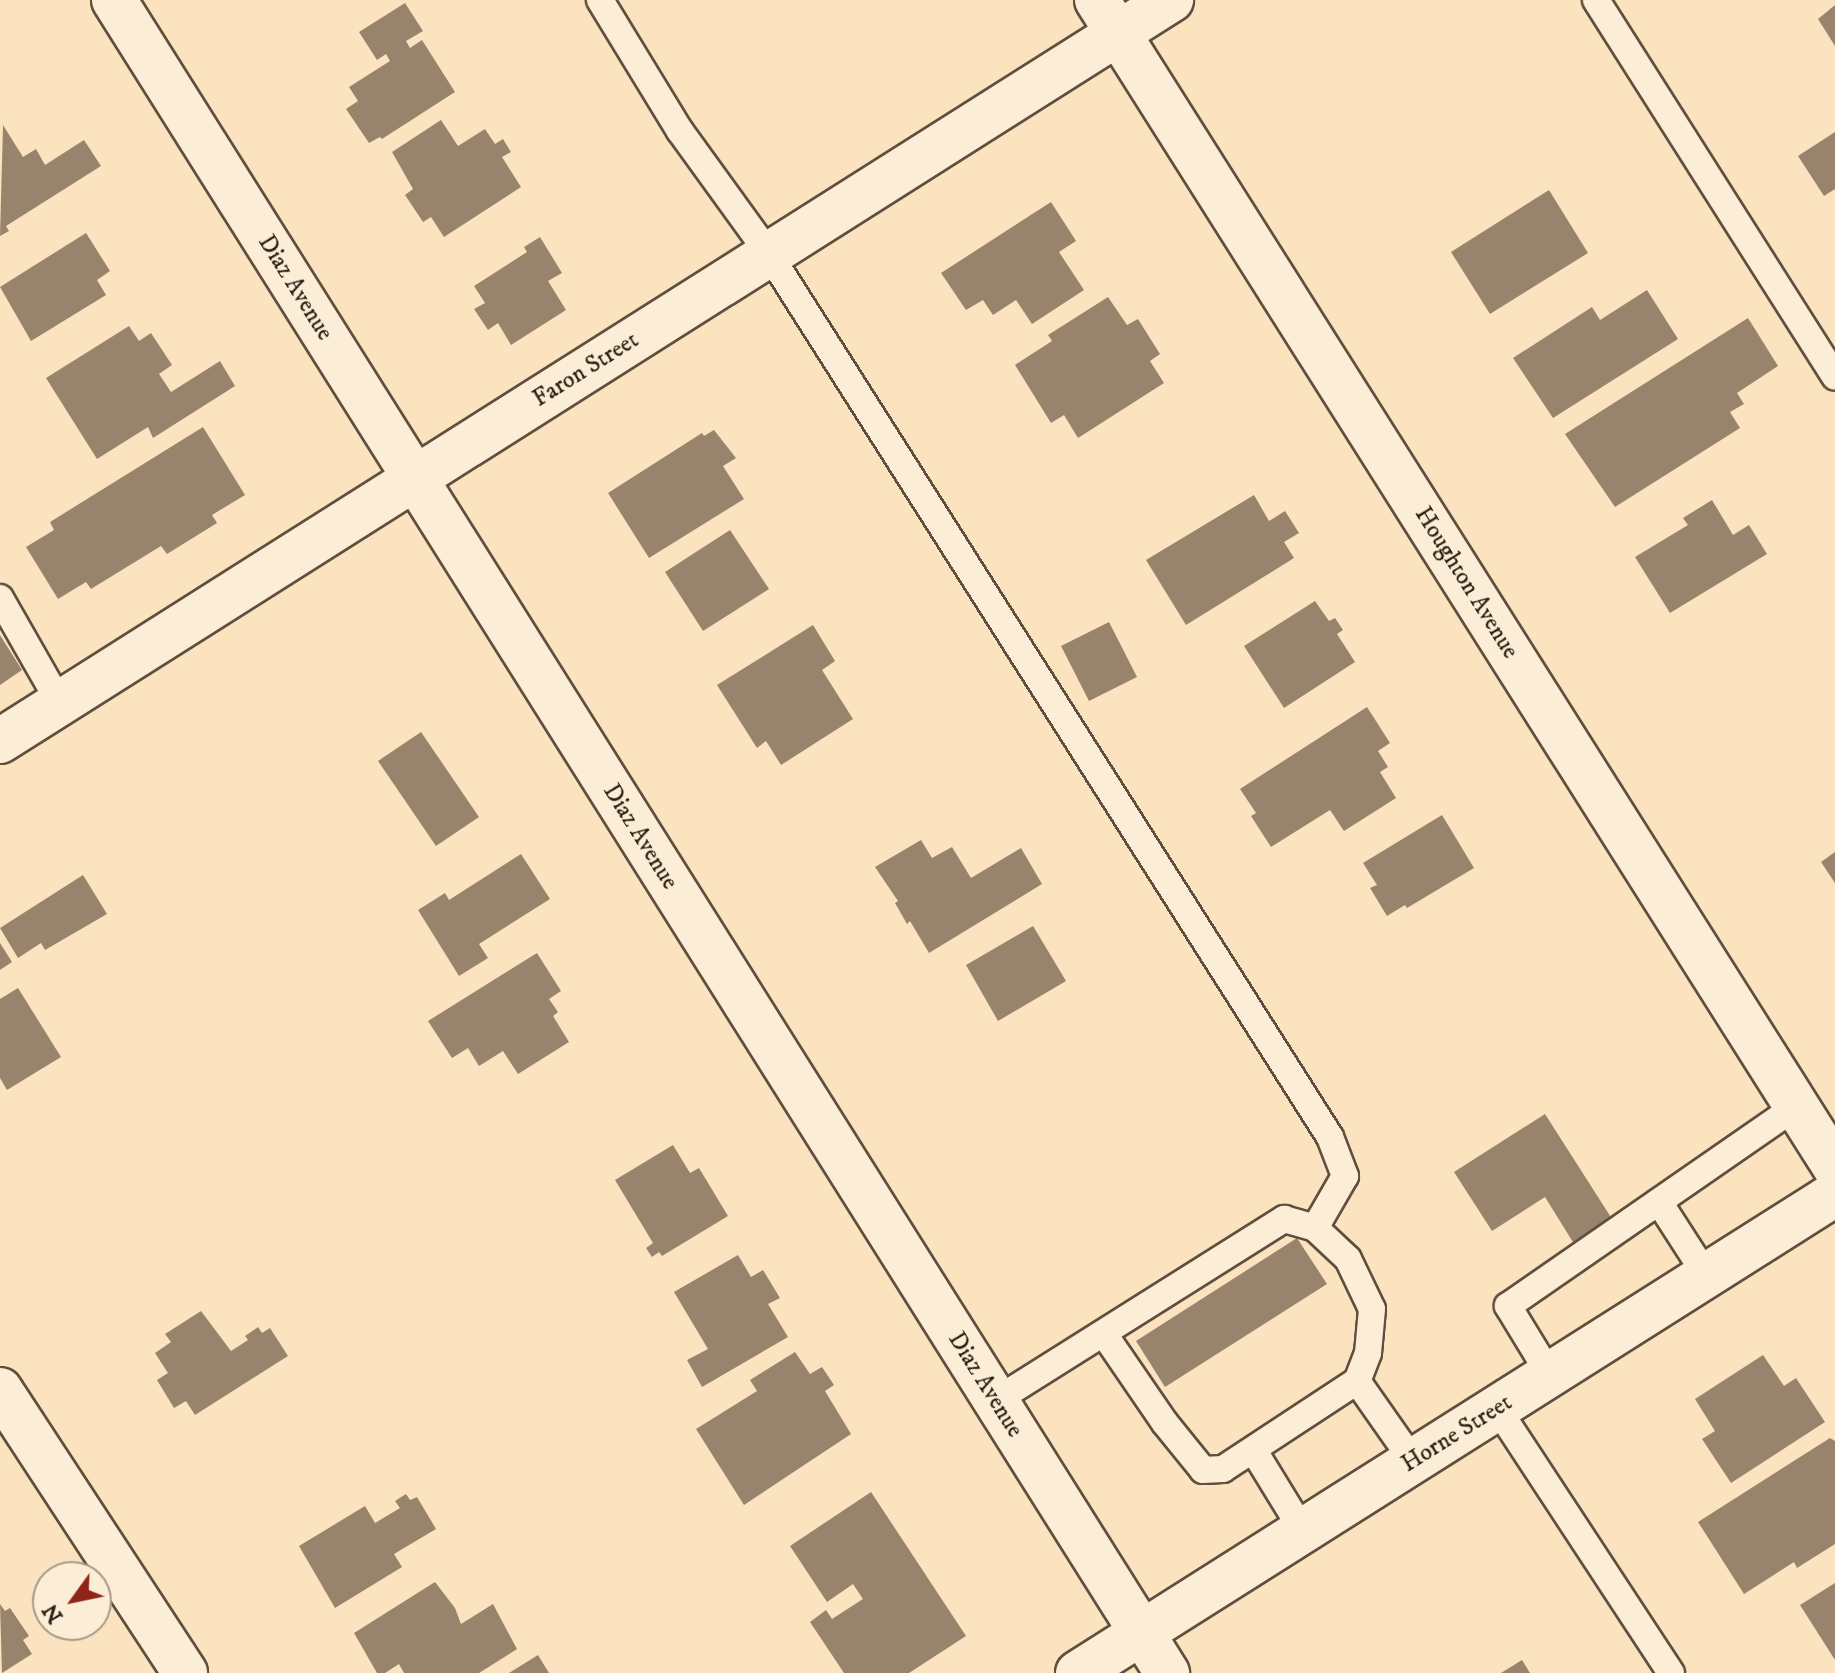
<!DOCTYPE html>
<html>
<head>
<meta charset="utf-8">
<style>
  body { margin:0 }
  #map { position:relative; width:1835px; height:1673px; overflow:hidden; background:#fbe3c0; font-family:"IM FELL DW Pica",serif }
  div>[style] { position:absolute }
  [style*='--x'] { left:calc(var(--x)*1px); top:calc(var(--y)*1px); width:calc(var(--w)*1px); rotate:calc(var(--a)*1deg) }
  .building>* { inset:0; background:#98846d }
  .roads { filter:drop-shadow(2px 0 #604f3e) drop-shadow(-2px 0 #604f3e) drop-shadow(0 2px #604f3e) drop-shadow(0 -2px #604f3e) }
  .service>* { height:26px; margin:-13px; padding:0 13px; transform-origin:13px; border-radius:13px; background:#fcedd6 }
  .minor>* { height:44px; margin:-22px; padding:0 22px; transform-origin:22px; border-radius:22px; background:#fcedd6 }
  .tertiary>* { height:44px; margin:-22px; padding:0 22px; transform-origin:22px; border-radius:22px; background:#fcedd6 }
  span { translate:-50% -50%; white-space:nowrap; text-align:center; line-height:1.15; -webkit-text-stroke:7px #fcedd6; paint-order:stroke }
  .street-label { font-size:24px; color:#2c1e13 }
  .north { position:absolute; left:32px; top:1561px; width:80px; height:80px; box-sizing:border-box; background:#fcedd6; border:2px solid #a99a88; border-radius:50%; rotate:237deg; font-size:22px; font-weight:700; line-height:32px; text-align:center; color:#2c1e13 }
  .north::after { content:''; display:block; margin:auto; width:28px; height:36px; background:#8f2418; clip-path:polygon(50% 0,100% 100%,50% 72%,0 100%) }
</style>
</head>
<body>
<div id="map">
  <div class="building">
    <div style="clip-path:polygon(405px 3px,423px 31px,406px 41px,410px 48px,422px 40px,455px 92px,382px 139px,380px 137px,369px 143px,346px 109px,358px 101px,349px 87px,390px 61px,386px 54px,377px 60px,359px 32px)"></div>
    <div style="clip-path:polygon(1835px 5px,1835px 46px,1818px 19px)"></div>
    <div style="clip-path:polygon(441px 120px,458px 146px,485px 129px,495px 144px,503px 139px,511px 152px,502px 157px,521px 187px,444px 237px,431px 217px,423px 222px,405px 195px,413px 189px,392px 152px)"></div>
    <div style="clip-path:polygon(3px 125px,23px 157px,36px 149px,45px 165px,84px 140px,101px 166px,6px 226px,9px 231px,0 236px)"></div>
    <div style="clip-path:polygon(1835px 132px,1835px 189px,1824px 196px,1798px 156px)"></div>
    <div style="clip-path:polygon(1549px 190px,1588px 253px,1490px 314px,1451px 252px)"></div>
    <div style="clip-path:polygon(1051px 202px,1076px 241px,1059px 252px,1084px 290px,1032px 324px,1016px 300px,993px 315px,983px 300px,966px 310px,941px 273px)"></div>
    <div style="clip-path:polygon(86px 233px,110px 271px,97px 280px,106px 295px,31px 341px,0 287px)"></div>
    <div style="clip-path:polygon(540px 237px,562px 273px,548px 281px,566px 310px,511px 345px,498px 323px,488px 330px,474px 309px,485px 303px,474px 286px,527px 252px,524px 247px)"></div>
    <div style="clip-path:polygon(1647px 290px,1678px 339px,1553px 418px,1513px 358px,1592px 307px,1600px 320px)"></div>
    <div style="clip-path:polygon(1108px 297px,1127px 325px,1138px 319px,1160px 354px,1150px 361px,1164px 383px,1078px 438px,1064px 415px,1051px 423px,1015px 365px,1052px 341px,1048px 335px)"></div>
    <div style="clip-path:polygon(1748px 318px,1778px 366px,1737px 393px,1744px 404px,1730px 412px,1740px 428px,1615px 507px,1565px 434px)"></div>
    <div style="clip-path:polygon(129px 326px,139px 341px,151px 333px,172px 365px,159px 374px,171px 392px,220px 361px,235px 386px,153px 438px,148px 427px,97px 459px,46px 378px)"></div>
    <div style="clip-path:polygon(203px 427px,245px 495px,212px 515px,217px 523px,167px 554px,161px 546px,91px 589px,86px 582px,58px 599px,26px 547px,54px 530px,50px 522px)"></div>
    <div style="clip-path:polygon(714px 430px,736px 458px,723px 466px,744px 499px,649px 558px,608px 493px,702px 433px,704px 436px)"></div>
    <div style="clip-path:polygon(1254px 495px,1269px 521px,1285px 511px,1299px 533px,1284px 542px,1294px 558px,1186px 625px,1146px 560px)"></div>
    <div style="clip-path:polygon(1712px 500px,1733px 535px,1749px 525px,1767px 554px,1670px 613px,1635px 557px,1688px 525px,1683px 518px)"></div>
    <div style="clip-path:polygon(730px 530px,769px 589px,703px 631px,665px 572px)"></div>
    <div style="clip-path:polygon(1315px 601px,1329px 621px,1335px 618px,1343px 630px,1337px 634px,1355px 662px,1284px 708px,1244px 646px)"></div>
    <div style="clip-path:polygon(1109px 622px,1137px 677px,1089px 701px,1061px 646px)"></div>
    <div style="clip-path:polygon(813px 625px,835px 661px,822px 670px,853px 719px,781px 765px,766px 741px,757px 748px,717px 685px)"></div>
    <div style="clip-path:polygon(0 635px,22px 670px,0 685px)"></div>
    <div style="clip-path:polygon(1367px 707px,1390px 743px,1378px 751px,1388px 767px,1380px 772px,1396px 798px,1344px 831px,1330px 810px,1271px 847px,1251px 816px,1256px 813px,1240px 789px)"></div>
    <div style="clip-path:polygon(421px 732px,479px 817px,436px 846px,378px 761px)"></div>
    <div style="clip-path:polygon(1442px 815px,1474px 868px,1407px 908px,1405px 905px,1387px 916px,1370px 888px,1377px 885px,1363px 863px)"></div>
    <div style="clip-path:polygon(921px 840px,932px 858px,952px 847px,971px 878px,1021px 848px,1042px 884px,929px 953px,910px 921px,907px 924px,895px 903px,898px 901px,875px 867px)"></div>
    <div style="clip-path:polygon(1835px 852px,1835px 883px,1821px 862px)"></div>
    <div style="clip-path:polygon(521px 854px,550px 899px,479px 944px,488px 958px,459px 976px,418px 910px,445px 893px,449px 900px)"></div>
    <div style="clip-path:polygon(83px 875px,107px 914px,45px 950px,41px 943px,18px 958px,0 928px)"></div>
    <div style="clip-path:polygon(1033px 926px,1066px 981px,998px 1021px,966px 965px)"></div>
    <div style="clip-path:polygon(0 943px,12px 962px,0 970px)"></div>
    <div style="clip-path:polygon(537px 953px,561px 991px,549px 999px,558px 1012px,553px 1016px,569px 1042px,518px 1074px,503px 1051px,479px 1066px,468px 1048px,452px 1058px,428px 1021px)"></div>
    <div style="clip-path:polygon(18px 988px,61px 1057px,7px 1090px,0 1078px,0 999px)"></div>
    <div style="clip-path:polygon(1545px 1114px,1614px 1222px,1576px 1247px,1545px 1197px,1492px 1231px,1454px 1172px)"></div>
    <div style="clip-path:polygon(673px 1145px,690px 1173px,699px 1168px,728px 1216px,662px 1256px,659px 1252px,652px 1257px,646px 1248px,653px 1243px,615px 1180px)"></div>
    <div style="clip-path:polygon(1297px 1238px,1327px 1284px,1165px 1387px,1136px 1341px)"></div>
    <div style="clip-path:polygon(738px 1255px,751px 1277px,763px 1270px,780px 1298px,768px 1304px,788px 1337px,702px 1387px,687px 1360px,708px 1349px,674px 1292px)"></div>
    <div style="clip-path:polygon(201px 1311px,231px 1351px,248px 1340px,245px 1336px,258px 1327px,262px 1333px,270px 1328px,288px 1356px,195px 1415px,186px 1401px,174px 1408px,157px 1380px,168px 1373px,155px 1353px,171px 1342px,165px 1334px)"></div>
    <div style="clip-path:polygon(795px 1352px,810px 1374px,822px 1367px,834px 1385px,825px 1391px,851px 1434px,744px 1505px,696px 1429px,757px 1391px,750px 1380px)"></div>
    <div style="clip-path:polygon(1763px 1355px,1784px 1386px,1796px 1378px,1825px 1422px,1731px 1483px,1702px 1439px,1715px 1431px,1695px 1399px)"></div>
    <div style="clip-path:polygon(1830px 1438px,1835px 1441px,1835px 1544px,1797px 1568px,1794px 1562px,1744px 1594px,1698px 1522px)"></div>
    <div style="clip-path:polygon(871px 1492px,966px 1636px,909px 1673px,844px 1673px,810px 1622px,826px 1610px,832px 1619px,863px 1599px,853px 1584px,827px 1602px,790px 1546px)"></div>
    <div style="clip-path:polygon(406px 1494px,410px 1500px,417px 1497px,436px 1529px,394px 1554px,402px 1567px,335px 1608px,299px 1546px,365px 1506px,375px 1523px,400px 1508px,395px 1501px)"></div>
    <div style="clip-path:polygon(435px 1582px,455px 1608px,461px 1624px,493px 1604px,517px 1649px,479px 1673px,404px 1673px,399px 1664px,385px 1673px,377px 1673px,354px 1633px)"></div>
    <div style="clip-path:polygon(1835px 1583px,1835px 1660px,1800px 1605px)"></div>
    <div style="clip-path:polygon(0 1604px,5px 1611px,10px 1608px,29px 1636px,23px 1640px,32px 1654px,2px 1673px)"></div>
    <div style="clip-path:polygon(538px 1655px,549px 1673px,509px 1673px)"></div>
    <div style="clip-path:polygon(1522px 1660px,1530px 1673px,1501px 1673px)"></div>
  </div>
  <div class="roads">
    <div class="service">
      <div style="--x:600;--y:0;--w:153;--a:58.6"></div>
      <div style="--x:680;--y:131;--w:152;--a:54.1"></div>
      <div style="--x:769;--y:254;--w:1046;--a:57.57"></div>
      <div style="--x:1330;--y:1137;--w:42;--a:69"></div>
      <div style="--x:1345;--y:1176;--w:60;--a:120"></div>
      <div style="--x:1596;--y:0;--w:446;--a:57.6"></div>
      <div style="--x:0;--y:598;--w:121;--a:60.3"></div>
      <div style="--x:1659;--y:1202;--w:87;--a:57.2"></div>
      <div style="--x:1104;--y:1334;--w:108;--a:55.6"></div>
      <div style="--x:1165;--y:1423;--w:60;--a:51"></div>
      <div style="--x:1203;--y:1470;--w:20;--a:-3"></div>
      <div style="--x:1223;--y:1469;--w:160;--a:-33.3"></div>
      <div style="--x:1550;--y:1375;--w:81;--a:-121.3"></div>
      <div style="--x:1508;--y:1306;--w:351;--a:-34.7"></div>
      <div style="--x:995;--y:1401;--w:342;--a:-32.2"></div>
      <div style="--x:1284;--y:1219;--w:32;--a:16"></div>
      <div style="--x:1315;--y:1228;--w:45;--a:43.2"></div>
      <div style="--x:1348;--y:1259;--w:55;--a:64.4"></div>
      <div style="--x:1372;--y:1309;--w:44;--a:95.2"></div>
      <div style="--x:1368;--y:1353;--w:30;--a:111"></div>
      <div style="--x:1357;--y:1381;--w:98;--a:55"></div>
      <div style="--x:1497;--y:1408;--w:317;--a:56.7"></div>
      <div style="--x:1254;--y:1451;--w:94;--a:58.5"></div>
    </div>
    <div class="minor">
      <div style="--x:114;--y:0;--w:1977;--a:57.81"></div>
      <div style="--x:0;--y:741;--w:1386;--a:-32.33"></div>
      <div style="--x:0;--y:1390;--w:338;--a:56.8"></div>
    </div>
    <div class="tertiary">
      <div style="--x:1097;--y:0;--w:1381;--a:57.69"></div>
      <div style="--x:1078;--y:1673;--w:896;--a:-32.32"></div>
    </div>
  </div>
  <div class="street-label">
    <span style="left:295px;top:288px;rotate:58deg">Diaz Avenue</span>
    <span style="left:586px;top:370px;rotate:-32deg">Faron Street</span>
    <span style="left:1466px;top:583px;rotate:58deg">Houghton Avenue</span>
    <span style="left:640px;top:837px;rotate:58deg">Diaz Avenue</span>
    <span style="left:985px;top:1385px;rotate:58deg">Diaz Avenue</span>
    <span style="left:1457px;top:1434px;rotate:-32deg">Horne Street</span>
  </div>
  <div class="north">N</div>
</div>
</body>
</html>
